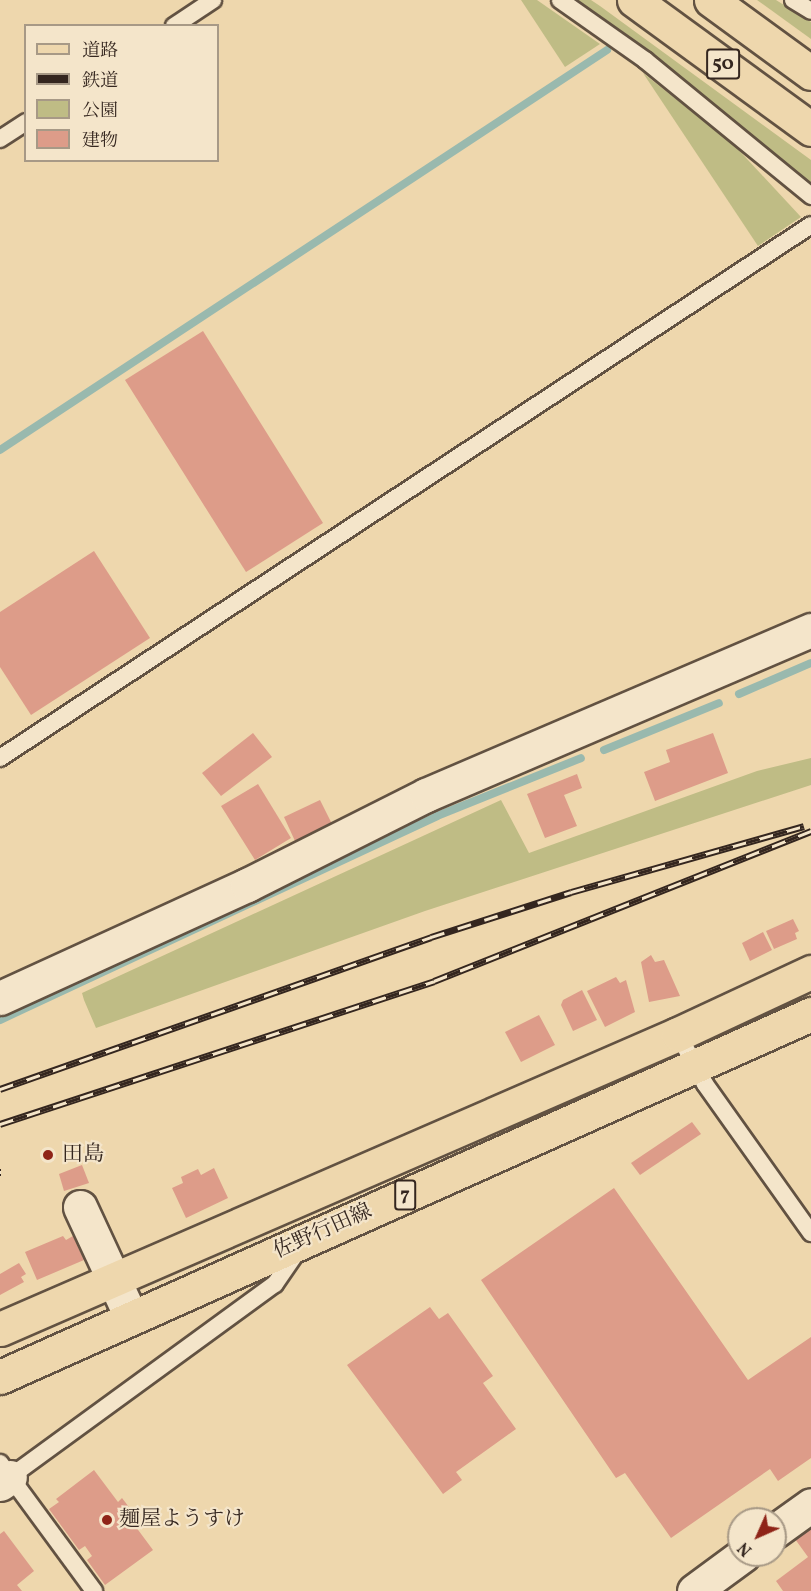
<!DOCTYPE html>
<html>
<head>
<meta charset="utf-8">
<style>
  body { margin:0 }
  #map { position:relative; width:811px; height:1591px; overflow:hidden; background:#eed7ad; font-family:Vollkorn,"Noto Serif JP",serif }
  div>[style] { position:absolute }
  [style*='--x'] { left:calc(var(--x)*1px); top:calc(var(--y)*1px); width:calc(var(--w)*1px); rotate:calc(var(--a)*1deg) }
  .green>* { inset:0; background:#bfbc85 }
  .stream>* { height:8px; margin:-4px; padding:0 4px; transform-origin:4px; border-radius:4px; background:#99b9ae }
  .building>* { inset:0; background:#dd9c89 }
  .roads { filter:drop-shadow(2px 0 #625242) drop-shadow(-2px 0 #625242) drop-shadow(0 2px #625242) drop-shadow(0 -2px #625242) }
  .lane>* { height:16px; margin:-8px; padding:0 8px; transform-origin:8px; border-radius:8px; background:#f4e5ca }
  .street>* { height:33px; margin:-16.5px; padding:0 16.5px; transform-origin:16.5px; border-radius:16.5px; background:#f4e5ca }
  .primary>* { height:33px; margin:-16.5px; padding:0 16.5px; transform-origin:16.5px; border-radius:16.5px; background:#eed7ad }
  .highway>* { height:33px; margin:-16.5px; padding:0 16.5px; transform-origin:16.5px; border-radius:16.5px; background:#eed7ad }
  .rail>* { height:7px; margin-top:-3.5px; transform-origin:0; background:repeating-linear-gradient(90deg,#f4e5ca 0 14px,#34261f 0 28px); box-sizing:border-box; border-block:2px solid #34261f }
  .dots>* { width:16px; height:16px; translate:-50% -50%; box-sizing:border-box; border:3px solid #f4e5ca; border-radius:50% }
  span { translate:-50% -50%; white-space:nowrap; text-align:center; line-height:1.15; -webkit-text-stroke:4.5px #f4e5ca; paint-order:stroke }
  .shield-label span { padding:2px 4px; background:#f4e5ca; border:2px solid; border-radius:4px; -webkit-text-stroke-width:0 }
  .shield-label { font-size:20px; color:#34261f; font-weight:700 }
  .poi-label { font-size:21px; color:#34261f }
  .left { translate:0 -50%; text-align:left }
  .street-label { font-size:21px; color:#34261f }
  .legend { position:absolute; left:24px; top:24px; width:195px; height:138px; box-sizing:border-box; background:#f4e5ca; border:2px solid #a79986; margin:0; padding:8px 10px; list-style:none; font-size:18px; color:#34261f }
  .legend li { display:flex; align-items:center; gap:12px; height:30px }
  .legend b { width:30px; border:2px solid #a79986 }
  .north { position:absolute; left:727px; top:1507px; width:60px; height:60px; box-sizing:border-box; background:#f4e5ca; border:2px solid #a79986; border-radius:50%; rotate:225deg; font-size:16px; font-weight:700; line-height:24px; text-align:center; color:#34261f }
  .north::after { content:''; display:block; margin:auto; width:21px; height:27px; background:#8f2418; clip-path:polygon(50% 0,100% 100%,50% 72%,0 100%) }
</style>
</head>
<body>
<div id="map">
  <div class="green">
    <div style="clip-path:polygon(521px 0,537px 0,600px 44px,565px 67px)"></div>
    <div style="clip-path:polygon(573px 0,591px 0,600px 6px,811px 160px,811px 186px,613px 27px)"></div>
    <div style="clip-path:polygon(757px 0,776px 0,811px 22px,811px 39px)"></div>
    <div style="clip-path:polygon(643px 73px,734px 145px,801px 217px,758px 246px)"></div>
    <div style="clip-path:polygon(811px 758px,811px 785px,425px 911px,96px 1028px,84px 1000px,82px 993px,501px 800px,529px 853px,757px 771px)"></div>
  </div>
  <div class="stream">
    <div style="--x:0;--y:450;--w:727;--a:-33.38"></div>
    <div style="--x:739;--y:694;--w:78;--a:-23.3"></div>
    <div style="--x:604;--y:750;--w:124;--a:-22.2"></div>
    <div style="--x:0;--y:1020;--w:482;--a:-25"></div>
    <div style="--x:437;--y:816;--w:155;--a:-21.9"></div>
  </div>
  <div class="building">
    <div style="clip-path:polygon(203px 331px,323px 523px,246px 572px,125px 380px)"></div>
    <div style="clip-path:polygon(94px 551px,150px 638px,31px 715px,0 667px,0 612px)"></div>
    <div style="clip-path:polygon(253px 733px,272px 757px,221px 796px,202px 773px)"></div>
    <div style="clip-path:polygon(713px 733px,728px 773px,655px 801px,644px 772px,670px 762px,666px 750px)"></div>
    <div style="clip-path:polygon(577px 774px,582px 788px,564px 795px,577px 826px,545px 838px,527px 794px)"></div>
    <div style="clip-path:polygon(258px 784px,291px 838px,255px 860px,221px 806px)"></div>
    <div style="clip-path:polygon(320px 800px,332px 824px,295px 841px,284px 817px)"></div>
    <div style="clip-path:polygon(793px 919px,799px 931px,795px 933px,797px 939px,774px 949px,766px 931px)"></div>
    <div style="clip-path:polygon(763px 932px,772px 950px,750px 961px,742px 943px)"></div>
    <div style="clip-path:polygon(651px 955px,655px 962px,664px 960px,680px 996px,649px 1002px,641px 962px)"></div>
    <div style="clip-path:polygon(616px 977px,620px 983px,626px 980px,635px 1012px,605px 1027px,587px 991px)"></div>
    <div style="clip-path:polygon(582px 990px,597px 1020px,573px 1031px,561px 1005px,563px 1000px)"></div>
    <div style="clip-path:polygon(539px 1015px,555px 1045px,521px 1062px,505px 1032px)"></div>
    <div style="clip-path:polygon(692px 1122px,701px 1134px,640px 1175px,631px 1163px)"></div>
    <div style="clip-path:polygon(82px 1165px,89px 1183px,64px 1191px,59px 1174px)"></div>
    <div style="clip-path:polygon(214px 1168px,228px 1198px,186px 1218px,172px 1188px,183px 1183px,181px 1177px,198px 1169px,201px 1175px)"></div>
    <div style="clip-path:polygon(614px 1188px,748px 1380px,811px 1337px,811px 1458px,778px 1481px,770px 1469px,671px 1538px,625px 1473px,616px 1478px,481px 1280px)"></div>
    <div style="clip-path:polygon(63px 1236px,66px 1240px,73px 1236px,84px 1260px,37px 1280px,25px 1252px)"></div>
    <div style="clip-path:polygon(19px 1263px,26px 1274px,21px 1277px,24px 1282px,0 1295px,0 1274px)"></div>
    <div style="clip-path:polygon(430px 1307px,439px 1319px,448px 1313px,493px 1376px,483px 1383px,516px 1429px,456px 1472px,462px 1480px,443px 1494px,347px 1365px)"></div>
    <div style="clip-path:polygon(94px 1470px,118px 1502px,122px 1498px,135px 1515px,130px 1519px,153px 1550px,105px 1585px,87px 1560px,92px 1556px,85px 1546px,79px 1550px,49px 1509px,59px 1502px,56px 1499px)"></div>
    <div style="clip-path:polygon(811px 1527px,811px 1591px,783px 1591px,776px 1581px,808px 1557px,795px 1539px)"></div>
    <div style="clip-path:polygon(4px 1531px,34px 1571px,17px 1585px,22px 1591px,0 1591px,0 1534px)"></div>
  </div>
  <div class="roads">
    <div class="lane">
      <div style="--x:560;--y:0;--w:104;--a:35.2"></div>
      <div style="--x:645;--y:60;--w:215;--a:39.3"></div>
      <div style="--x:793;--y:0;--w:21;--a:31"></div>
      <div style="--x:174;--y:26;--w:47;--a:-33.7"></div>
      <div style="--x:0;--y:139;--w:31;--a:-33"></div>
      <div style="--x:0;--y:758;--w:970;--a:-33.31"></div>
      <div style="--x:678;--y:1034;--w:57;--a:61.6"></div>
      <div style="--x:705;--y:1084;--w:183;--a:54.6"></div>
      <div style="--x:0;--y:1463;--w:159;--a:53.7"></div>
      <div style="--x:10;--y:1477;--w:328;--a:-36.1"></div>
      <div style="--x:275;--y:1284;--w:42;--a:-55.6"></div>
    </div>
    <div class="street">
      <div style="--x:0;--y:998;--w:272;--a:-24.6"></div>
      <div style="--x:247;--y:885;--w:200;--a:-26.7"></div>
      <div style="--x:426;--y:795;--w:419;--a:-23.2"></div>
      <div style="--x:80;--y:1207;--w:121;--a:65.1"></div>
      <div style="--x:0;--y:1484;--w:12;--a:-35"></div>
      <div style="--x:775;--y:1531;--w:44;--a:-35.8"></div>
      <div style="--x:694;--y:1591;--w:61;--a:-36.3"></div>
    </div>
    <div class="primary">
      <div style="--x:0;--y:1329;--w:739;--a:-23.51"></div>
      <div style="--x:678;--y:1034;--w:147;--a:-25"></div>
      <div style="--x:0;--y:1377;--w:889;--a:-24.11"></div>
    </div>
    <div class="highway">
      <div style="--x:634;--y:0;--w:219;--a:36.1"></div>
      <div style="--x:711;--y:0;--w:124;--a:36.1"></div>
    </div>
  </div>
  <div class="rail">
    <div style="--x:0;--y:1089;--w:457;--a:-19.4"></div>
    <div style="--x:431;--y:937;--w:147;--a:-17.8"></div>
    <div style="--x:571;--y:892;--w:242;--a:-15.8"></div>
    <div style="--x:0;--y:1124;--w:457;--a:-18.2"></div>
    <div style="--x:434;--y:981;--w:406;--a:-21.7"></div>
    <div style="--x:0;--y:1172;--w:1;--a:0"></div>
  </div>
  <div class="dots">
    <div style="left:48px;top:1155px;background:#8f2418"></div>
    <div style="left:107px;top:1520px;background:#8f2418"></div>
  </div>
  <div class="shield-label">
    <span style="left:723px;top:64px">50</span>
    <span style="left:405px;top:1195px">7</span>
  </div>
  <div class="poi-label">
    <span class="left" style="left:62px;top:1155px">田島</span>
    <span class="left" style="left:119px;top:1520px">麺屋ようすけ</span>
  </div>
  <div class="street-label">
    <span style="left:323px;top:1232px;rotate:-24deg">佐野行田線</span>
  </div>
  <ul class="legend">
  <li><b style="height:8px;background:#eed7ad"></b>道路</li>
  <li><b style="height:8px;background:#34261f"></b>鉄道</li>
  <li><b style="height:16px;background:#bfbc85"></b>公園</li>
  <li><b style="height:16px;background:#dd9c89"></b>建物</li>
  </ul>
  <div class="north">N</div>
</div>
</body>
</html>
